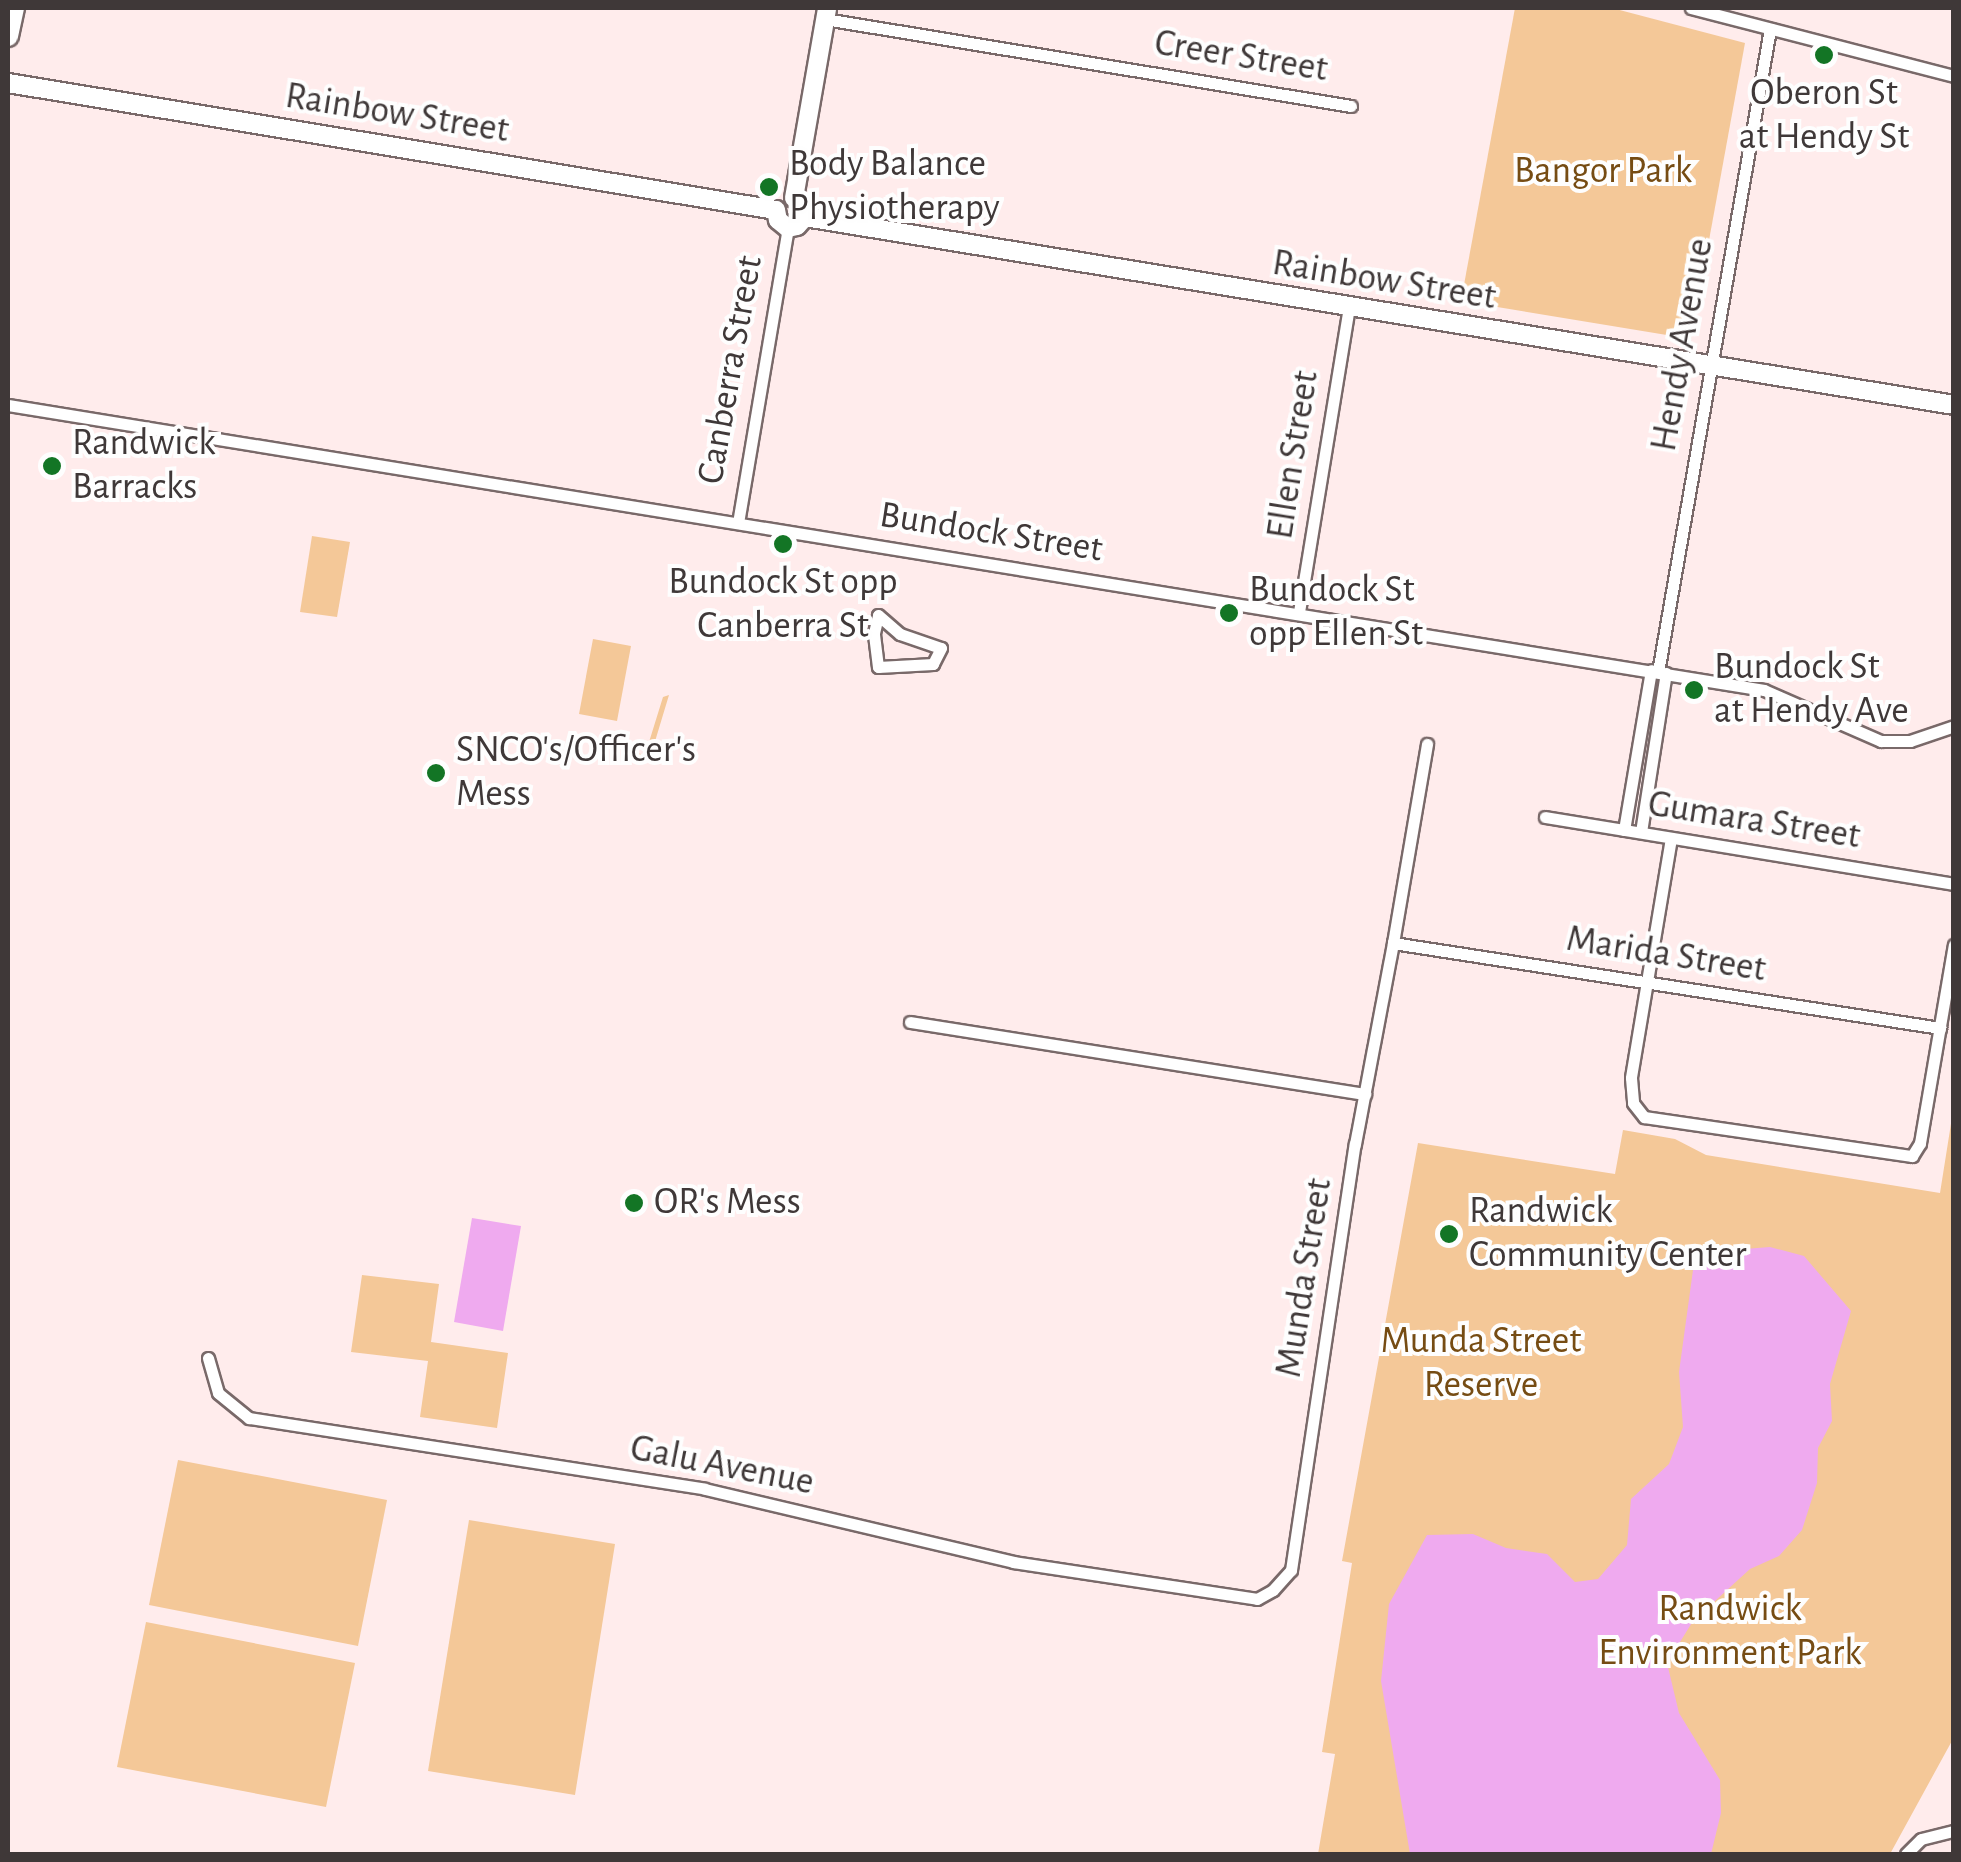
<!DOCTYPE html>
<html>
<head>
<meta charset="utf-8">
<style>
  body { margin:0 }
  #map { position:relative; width:1961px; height:1862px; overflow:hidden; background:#ffecec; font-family:"Alegreya Sans",sans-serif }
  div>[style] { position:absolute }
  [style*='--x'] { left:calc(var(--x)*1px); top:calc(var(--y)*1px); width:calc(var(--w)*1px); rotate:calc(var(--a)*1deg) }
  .green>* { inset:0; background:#f4c898 }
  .water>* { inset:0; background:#efaaef }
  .roads { filter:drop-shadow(2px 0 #796969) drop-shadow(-2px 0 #796969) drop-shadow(0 2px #796969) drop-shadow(0 -2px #796969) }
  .street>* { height:11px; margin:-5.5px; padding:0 5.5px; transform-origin:5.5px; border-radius:5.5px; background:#fff }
  .secondary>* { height:18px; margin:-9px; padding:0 9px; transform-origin:9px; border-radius:9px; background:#fff }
  .primary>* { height:20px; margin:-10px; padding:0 10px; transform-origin:10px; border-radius:10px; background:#fff }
  .dots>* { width:28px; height:28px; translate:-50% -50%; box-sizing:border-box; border:5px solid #fefefe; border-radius:50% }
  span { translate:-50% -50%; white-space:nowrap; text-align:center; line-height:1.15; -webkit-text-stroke:8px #fefefe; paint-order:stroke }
  .street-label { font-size:38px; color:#3f3838 }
  .poi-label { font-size:38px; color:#3f3838 }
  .left { translate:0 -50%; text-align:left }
  .park-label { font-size:38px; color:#764c13 }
  .frame { position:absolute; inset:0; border:10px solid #3f3838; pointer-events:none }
</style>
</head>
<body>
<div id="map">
  <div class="green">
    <div style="clip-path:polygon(1515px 8px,1612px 8px,1745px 43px,1691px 339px,1461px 301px)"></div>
    <div style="clip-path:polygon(312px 536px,350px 542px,337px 617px,300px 612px)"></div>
    <div style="clip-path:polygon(593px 639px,631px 646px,617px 721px,579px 714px)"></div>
    <div style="clip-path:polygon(669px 695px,650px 758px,634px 759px,633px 752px,645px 755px,663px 697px)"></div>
    <div style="clip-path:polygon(1953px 1111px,1953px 1739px,1890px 1854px,1318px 1854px,1335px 1754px,1322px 1752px,1352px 1563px,1342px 1561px,1418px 1143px,1615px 1174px,1623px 1130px,1675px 1139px,1706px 1155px,1940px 1193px)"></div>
    <div style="clip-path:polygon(362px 1275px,439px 1284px,431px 1342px,508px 1353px,497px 1428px,420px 1417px,428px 1361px,351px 1352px)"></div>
    <div style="clip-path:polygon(178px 1460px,387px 1500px,358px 1646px,149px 1605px)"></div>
    <div style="clip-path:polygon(469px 1520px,615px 1544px,575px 1795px,428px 1771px)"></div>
    <div style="clip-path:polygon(146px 1622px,355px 1663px,326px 1807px,117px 1767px)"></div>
  </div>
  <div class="water">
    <div style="clip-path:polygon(472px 1218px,521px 1226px,503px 1331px,454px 1322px)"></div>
    <div style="clip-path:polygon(1770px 1247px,1804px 1256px,1851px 1311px,1830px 1384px,1832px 1421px,1818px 1448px,1817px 1483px,1802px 1530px,1779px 1556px,1750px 1569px,1693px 1621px,1667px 1663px,1679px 1713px,1720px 1780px,1721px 1813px,1711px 1854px,1410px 1854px,1381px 1681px,1389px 1604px,1427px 1535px,1473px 1534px,1506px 1548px,1547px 1554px,1575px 1582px,1598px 1579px,1627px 1545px,1631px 1499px,1669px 1464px,1683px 1427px,1679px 1372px,1693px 1270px,1732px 1250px)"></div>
  </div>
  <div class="roads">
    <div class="street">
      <div style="--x:1691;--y:8;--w:272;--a:14.5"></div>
      <div style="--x:825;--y:19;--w:533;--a:9.39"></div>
      <div style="--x:8;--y:405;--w:1779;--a:9.22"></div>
      <div style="--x:1764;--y:690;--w:128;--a:23.6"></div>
      <div style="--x:1881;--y:741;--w:29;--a:0"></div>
      <div style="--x:1910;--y:741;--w:46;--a:-18.8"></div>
      <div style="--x:738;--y:523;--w:299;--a:-80.4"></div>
      <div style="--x:1299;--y:612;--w:308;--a:-80.7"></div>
      <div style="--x:878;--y:615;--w:29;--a:41"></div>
      <div style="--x:900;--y:634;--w:43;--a:18.9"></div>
      <div style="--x:941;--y:648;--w:18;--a:117"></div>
      <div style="--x:933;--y:664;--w:55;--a:176.9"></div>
      <div style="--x:878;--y:667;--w:34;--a:-97"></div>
      <div style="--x:874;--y:633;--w:18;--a:-77"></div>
      <div style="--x:1658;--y:672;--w:653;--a:-80.12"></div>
      <div style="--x:1545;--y:817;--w:414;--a:9.3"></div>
      <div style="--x:1624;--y:830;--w:162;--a:-80.4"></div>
      <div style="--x:1641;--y:832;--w:161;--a:-81.1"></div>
      <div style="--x:1671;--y:838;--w:243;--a:99.5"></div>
      <div style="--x:1631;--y:1078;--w:25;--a:85"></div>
      <div style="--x:1633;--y:1103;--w:18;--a:52"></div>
      <div style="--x:1644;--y:1117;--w:271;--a:8.3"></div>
      <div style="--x:1912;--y:1156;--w:15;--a:-58"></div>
      <div style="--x:1920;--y:1143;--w:201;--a:-80.3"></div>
      <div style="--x:1393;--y:943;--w:202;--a:-80.3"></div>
      <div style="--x:910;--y:1022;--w:461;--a:9"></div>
      <div style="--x:208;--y:1358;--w:36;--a:74"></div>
      <div style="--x:218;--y:1393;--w:40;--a:39"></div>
      <div style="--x:249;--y:1418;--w:461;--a:8.8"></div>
      <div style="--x:705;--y:1489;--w:317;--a:13.3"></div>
      <div style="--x:1013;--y:1562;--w:247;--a:8.6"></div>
      <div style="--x:1257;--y:1599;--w:18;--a:-29"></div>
      <div style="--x:1273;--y:1590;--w:27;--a:-48"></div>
      <div style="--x:1291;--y:1570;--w:431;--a:-81.5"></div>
      <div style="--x:1355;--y:1144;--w:205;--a:-79.3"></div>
      <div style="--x:1393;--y:943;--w:554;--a:8.83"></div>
      <div style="--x:1906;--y:1854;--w:21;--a:-45"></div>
      <div style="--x:1921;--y:1839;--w:34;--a:-14"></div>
    </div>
    <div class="secondary">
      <div style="--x:8;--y:83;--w:778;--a:9.39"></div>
      <div style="--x:794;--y:198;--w:193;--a:-80.1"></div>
      <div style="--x:776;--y:210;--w:10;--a:79"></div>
      <div style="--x:778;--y:220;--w:13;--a:39"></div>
      <div style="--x:788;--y:228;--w:9;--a:-13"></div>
      <div style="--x:797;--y:226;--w:12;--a:-48"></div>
      <div style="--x:805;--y:217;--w:1164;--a:9.29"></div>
    </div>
    <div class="primary">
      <div style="--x:8;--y:36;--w:29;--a:-78"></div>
    </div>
  </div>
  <div class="dots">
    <div style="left:1824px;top:55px;background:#137525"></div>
    <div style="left:769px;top:187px;background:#137525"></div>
    <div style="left:52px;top:466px;background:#137525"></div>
    <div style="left:783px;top:544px;background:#137525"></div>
    <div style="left:1229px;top:613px;background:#137525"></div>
    <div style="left:1694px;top:690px;background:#137525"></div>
    <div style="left:436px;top:773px;background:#137525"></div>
    <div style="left:634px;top:1203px;background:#137525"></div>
    <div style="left:1449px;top:1234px;background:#137525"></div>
  </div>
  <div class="street-label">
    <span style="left:1241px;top:57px;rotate:9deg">Creer Street</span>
    <span style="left:397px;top:114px;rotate:9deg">Rainbow Street</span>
    <span style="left:1384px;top:281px;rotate:9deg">Rainbow Street</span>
    <span style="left:1683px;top:345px;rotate:-80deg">Hendy Avenue</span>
    <span style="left:731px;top:370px;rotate:-80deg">Canberra Street</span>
    <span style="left:1294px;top:455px;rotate:-81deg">Ellen Street</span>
    <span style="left:991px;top:533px;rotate:9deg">Bundock Street</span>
    <span style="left:1754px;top:821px;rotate:9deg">Gumara Street</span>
    <span style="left:1666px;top:955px;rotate:9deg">Marida Street</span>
    <span style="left:1305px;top:1278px;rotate:-81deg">Munda Street</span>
    <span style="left:722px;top:1466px;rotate:11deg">Galu Avenue</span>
  </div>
  <div class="poi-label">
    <span style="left:1824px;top:116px">Oberon St<br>at Hendy St</span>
    <span class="left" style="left:789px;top:187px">Body Balance<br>Physiotherapy</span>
    <span class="left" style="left:72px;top:466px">Randwick<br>Barracks</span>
    <span style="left:783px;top:605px">Bundock St opp<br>Canberra St</span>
    <span class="left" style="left:1249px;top:613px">Bundock St<br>opp Ellen St</span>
    <span class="left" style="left:1714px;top:690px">Bundock St<br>at Hendy Ave</span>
    <span class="left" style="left:456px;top:773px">SNCO's/Officer's<br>Mess</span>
    <span class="left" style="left:654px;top:1203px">OR's Mess</span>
    <span class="left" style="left:1469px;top:1234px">Randwick<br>Community Center</span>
  </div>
  <div class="park-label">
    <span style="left:1603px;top:172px">Bangor Park</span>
    <span style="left:1481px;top:1364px">Munda Street<br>Reserve</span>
    <span style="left:1730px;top:1632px">Randwick<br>Environment Park</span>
  </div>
  <div class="frame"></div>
</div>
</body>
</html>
